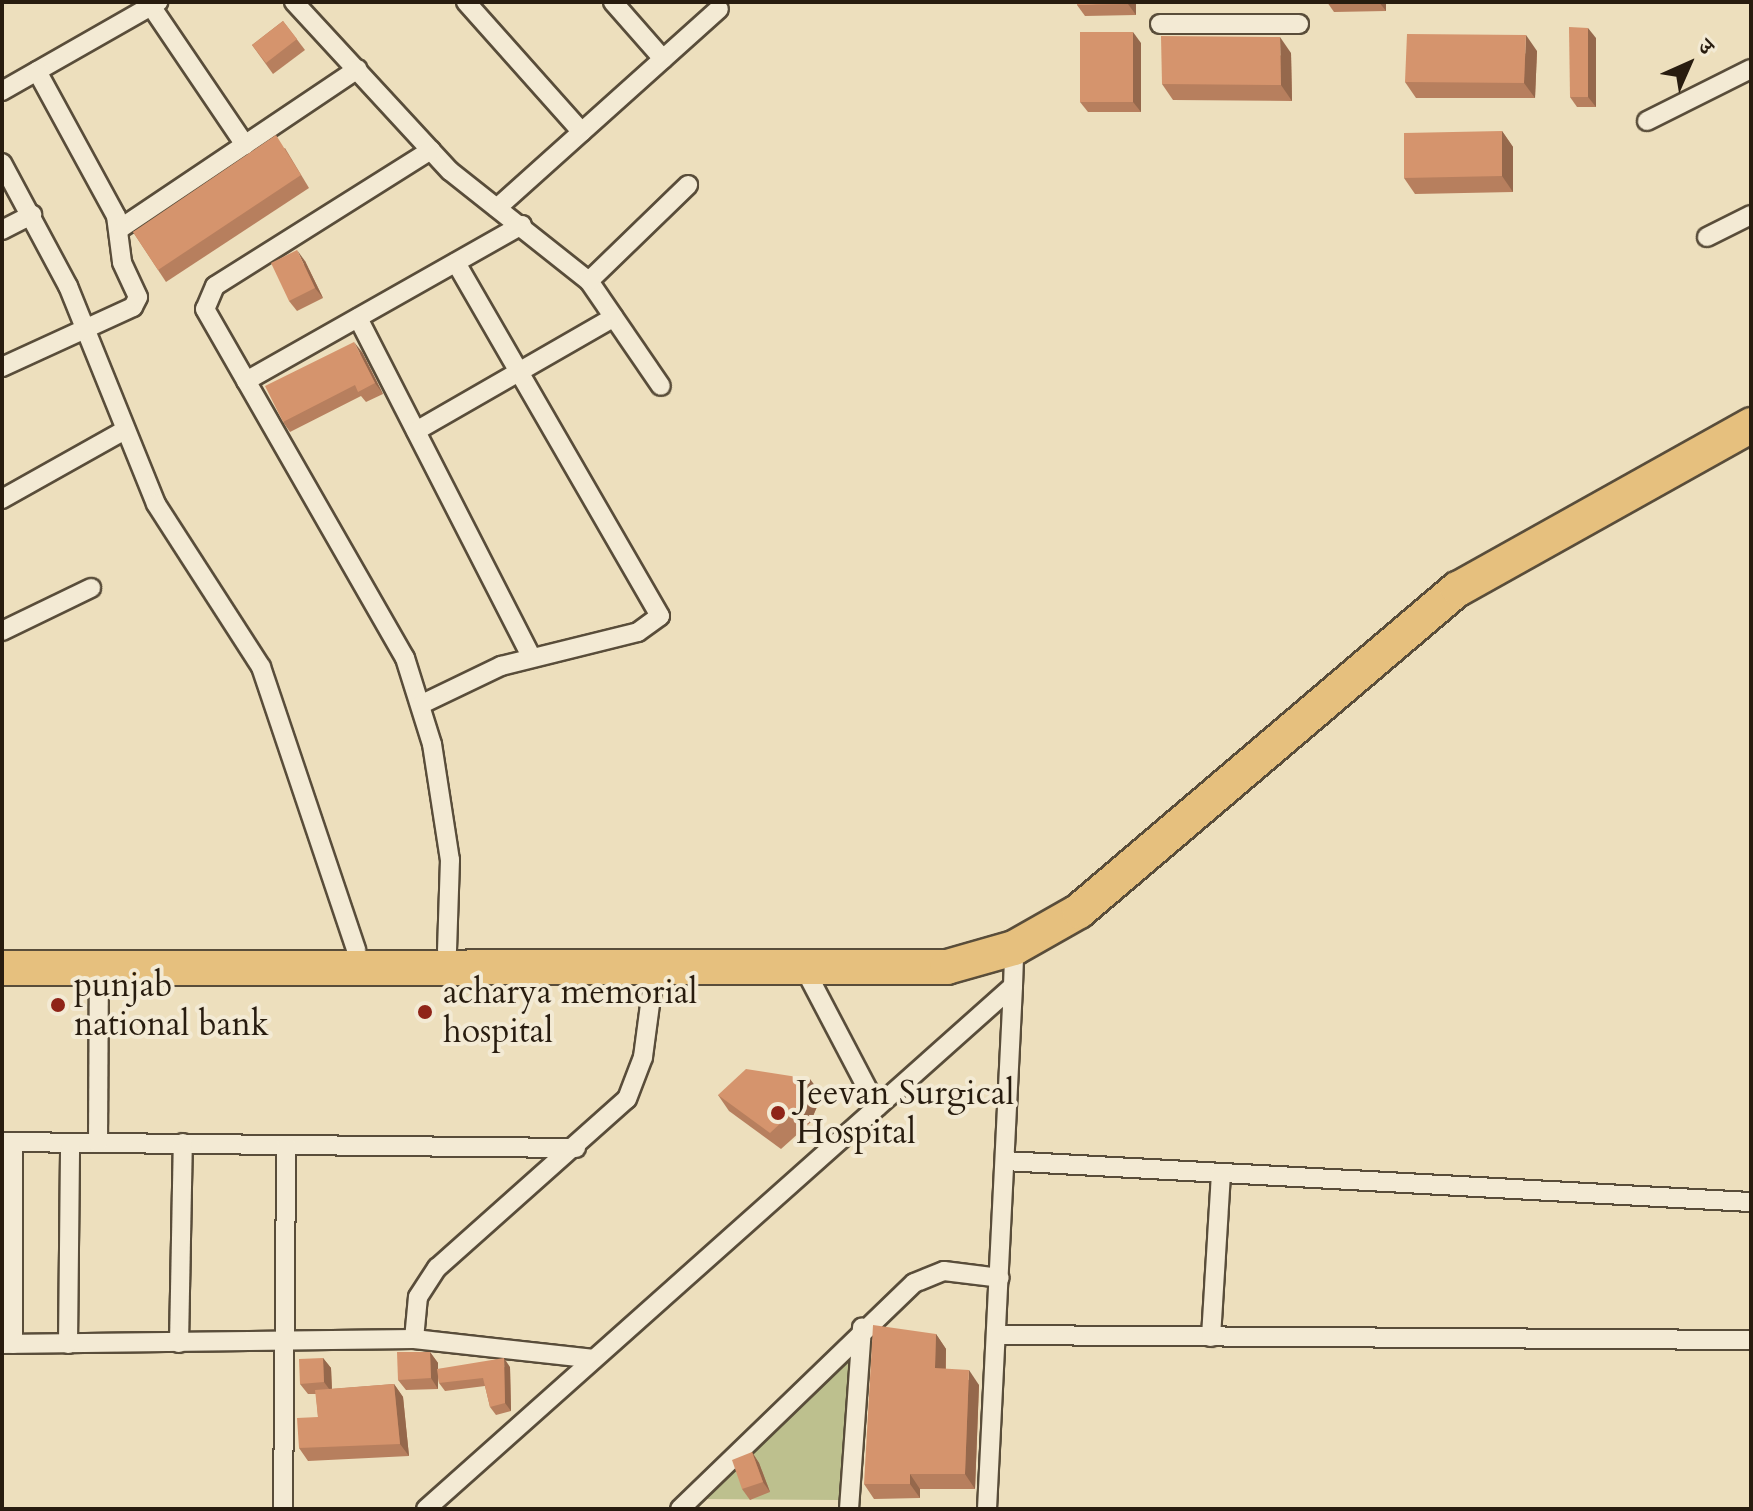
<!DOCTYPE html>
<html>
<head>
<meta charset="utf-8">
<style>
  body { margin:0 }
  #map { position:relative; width:1753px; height:1511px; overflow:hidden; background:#eddfbd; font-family:Cardo,"Noto Serif Devanagari",serif }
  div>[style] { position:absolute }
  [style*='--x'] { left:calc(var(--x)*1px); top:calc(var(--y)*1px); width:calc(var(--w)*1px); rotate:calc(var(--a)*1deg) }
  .green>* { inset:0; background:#bdc08e }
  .roads { filter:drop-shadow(2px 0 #594d3a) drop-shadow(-2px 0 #594d3a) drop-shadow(0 2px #594d3a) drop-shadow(0 -2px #594d3a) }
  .street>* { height:18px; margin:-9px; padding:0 9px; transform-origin:9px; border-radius:9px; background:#f3ead4 }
  .highway>* { height:34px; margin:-17px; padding:0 17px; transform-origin:17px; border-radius:17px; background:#e6c07e }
  .wall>* { inset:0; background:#b77f5e }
  .shaded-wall>* { inset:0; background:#95684c }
  .building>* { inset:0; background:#d5946d }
  .dots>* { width:22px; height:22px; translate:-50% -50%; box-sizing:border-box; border:4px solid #f3ead4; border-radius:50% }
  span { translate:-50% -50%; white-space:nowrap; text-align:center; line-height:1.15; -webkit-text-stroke:8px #f3ead4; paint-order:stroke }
  .poi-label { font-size:34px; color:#281c0f }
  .left { translate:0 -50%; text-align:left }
  .frame { position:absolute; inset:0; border:4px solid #281c0f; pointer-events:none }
  .north { position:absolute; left:1649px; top:24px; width:80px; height:80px; -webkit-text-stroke:6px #f3ead4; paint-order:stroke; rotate:45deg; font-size:22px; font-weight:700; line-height:32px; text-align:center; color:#281c0f }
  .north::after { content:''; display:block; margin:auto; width:28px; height:36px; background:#281c0f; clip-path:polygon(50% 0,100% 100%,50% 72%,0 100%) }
</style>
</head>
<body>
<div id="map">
  <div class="green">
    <div style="clip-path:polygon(855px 1354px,842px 1500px,703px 1499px)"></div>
  </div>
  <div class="roads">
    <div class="street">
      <div style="--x:294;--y:2;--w:230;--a:47.3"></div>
      <div style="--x:450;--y:171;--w:177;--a:38.4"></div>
      <div style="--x:589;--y:281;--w:127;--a:55.6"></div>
      <div style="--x:466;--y:2;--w:174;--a:48.3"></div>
      <div style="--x:613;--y:2;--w:76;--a:48.7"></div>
      <div style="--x:151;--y:6;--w:168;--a:55.9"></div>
      <div style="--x:1160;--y:24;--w:139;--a:0"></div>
      <div style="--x:2;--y:91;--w:180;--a:-29.7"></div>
      <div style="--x:1647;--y:121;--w:116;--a:-26.6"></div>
      <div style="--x:431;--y:150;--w:255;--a:147.8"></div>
      <div style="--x:215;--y:286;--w:25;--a:113"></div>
      <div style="--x:205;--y:309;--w:402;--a:60.2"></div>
      <div style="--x:405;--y:658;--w:90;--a:72.6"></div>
      <div style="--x:432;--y:744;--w:117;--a:81.2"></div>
      <div style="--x:450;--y:860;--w:90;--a:91.9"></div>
      <div style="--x:2;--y:163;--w:140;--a:61.8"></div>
      <div style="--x:68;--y:286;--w:235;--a:68"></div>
      <div style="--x:156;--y:504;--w:194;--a:57.2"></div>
      <div style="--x:261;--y:667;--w:299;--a:71.4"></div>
      <div style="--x:497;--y:208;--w:298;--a:-41.9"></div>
      <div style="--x:121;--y:228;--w:285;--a:-33.9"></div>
      <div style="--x:2;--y:230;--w:34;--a:-27"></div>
      <div style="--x:1707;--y:237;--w:49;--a:-26.6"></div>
      <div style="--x:589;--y:281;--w:138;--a:-44.1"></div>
      <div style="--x:358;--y:318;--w:380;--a:62.9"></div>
      <div style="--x:2;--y:367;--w:144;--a:-24.6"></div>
      <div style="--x:133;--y:307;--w:11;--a:-63"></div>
      <div style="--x:138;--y:297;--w:38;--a:-115"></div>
      <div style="--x:122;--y:262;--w:46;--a:-97.4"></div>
      <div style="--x:116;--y:216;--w:165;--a:-118.6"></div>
      <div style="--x:246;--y:381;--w:317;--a:-29.5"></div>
      <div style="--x:416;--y:431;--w:228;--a:-29.9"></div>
      <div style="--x:2;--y:499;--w:141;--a:-29.3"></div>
      <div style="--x:2;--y:631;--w:99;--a:-25.8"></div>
      <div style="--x:422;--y:704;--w:88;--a:-25.7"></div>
      <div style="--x:501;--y:666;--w:141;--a:-13.9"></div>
      <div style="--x:638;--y:632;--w:27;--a:-36"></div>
      <div style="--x:660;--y:616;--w:408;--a:-120"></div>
      <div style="--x:803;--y:966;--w:159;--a:62.3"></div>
      <div style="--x:2;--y:1142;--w:574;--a:0.6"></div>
      <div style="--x:98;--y:1143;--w:175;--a:-89.7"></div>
      <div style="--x:1005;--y:1161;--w:747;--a:3.15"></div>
      <div style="--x:998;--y:1335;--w:753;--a:0.38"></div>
      <div style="--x:1211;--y:1337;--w:164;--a:-86.5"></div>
      <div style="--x:414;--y:1339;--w:42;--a:-84.6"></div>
      <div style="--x:418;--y:1297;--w:35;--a:-57"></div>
      <div style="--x:437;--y:1268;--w:254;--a:-41.7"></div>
      <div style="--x:627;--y:1099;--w:45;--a:-69.1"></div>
      <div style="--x:643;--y:1057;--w:91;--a:-82.4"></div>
      <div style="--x:179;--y:1343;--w:200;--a:-88.9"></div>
      <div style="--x:2;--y:1344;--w:412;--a:-0.7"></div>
      <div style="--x:414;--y:1339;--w:181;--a:6.3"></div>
      <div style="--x:13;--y:1344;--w:202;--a:-90"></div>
      <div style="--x:68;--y:1344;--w:200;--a:-89.4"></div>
      <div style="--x:283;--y:1509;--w:364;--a:-89.5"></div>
      <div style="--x:426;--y:1509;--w:786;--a:-41.7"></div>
      <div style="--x:1013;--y:986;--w:38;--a:-88"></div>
      <div style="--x:680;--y:1509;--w:325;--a:-44"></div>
      <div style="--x:914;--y:1283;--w:32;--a:-22"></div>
      <div style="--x:944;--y:1271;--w:56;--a:7.1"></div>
      <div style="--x:849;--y:1509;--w:182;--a:-85.9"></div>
      <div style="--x:987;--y:1509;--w:524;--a:-87.15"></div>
    </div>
    <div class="highway">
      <div style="--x:2;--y:968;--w:945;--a:-0.06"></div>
      <div style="--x:947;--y:967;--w:70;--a:-15.8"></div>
      <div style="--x:1014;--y:948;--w:75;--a:-29.6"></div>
      <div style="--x:1079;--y:911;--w:497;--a:-40.4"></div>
      <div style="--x:1458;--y:589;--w:336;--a:-29.2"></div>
    </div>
  </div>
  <div class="wall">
    <div style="clip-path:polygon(1136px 2px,1136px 15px,1085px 16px,1077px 5px)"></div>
    <div style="clip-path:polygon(1327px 2px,1386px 2px,1386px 11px,1334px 12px)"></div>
    <div style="clip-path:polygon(283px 21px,305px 50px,273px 74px,252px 45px)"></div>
    <div style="clip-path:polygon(1596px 38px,1596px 107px,1577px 107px,1570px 97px)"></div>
    <div style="clip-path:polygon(1141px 43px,1141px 112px,1088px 112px,1080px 102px)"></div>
    <div style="clip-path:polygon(1537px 51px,1535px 98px,1416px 98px,1405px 82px)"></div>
    <div style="clip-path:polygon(1291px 53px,1292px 101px,1173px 100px,1162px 84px)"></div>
    <div style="clip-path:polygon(1502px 131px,1513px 147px,1513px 192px,1415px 194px,1404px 178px)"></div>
    <div style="clip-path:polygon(285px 148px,309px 188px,166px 282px,133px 232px)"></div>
    <div style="clip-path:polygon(305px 261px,323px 298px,297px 311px,289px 301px)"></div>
    <div style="clip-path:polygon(362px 352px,383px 394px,366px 402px,361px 396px,290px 432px,283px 422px)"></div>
    <div style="clip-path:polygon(718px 1095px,822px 1095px,810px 1123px,781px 1149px,729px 1111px)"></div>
    <div style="clip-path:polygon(936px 1334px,946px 1349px,946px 1369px,979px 1385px,975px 1489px,920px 1489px,920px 1498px,874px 1499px,864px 1484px)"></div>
    <div style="clip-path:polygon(430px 1352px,438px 1363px,438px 1369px,510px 1367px,511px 1411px,496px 1415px,490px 1407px,485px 1386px,445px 1391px,439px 1383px,438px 1376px,438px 1389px,406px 1390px,398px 1380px)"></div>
    <div style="clip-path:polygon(323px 1358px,331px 1368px,332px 1389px,394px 1384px,403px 1397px,409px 1456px,308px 1461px,299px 1448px,318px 1417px,316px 1394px,308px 1394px,300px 1384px)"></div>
    <div style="clip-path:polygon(752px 1452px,759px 1463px,770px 1492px,750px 1500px,742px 1489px)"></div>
  </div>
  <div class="shaded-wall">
    <div style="clip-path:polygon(1128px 2px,1136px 2px,1136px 15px,1128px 4px)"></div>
    <div style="clip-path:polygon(1379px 2px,1386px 2px,1386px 11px)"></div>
    <div style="clip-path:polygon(1588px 28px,1596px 38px,1596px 107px,1588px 97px)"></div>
    <div style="clip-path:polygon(1133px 32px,1141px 43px,1141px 112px,1133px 102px)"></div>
    <div style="clip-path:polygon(1526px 35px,1537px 51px,1535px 98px,1524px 83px)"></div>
    <div style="clip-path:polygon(1280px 37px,1291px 53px,1292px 101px,1281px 85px)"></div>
    <div style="clip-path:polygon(1502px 131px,1513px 147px,1513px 192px,1502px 176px)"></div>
    <div style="clip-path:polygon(297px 250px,305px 261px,323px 298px,315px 288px)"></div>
    <div style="clip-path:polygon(354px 342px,362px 352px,383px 394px,375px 383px)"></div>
    <div style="clip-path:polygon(810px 1079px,822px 1095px,810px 1123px,798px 1107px)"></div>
    <div style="clip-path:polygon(936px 1334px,946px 1349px,945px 1383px,935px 1368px)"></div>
    <div style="clip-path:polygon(430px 1352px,438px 1363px,438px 1389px,431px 1378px)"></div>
    <div style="clip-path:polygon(323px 1358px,331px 1368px,332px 1393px,324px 1382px)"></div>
    <div style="clip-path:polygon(504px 1358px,510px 1367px,511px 1411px,505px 1403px)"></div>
    <div style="clip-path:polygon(969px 1370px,979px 1385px,975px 1489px,965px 1474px)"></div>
    <div style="clip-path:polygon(394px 1384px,403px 1397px,409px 1456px,400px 1444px)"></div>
    <div style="clip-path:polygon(752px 1452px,759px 1463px,770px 1492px,763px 1482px)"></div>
    <div style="clip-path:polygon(910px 1474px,920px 1489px,920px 1498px,910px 1484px)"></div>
  </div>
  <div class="building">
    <div style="clip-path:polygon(1077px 2px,1128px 2px,1128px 4px,1077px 5px)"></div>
    <div style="clip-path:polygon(283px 21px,297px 39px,266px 63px,252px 45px)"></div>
    <div style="clip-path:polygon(1569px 27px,1588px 28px,1588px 97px,1570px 97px)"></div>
    <div style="clip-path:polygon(1080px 32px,1133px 32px,1133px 102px,1080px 102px)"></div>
    <div style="clip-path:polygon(1407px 34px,1526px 35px,1524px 83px,1405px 82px)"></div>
    <div style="clip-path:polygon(1161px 36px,1280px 37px,1281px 85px,1162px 84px)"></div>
    <div style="clip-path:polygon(1502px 131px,1502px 176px,1404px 178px,1404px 133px)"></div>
    <div style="clip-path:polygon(276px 135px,301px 175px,158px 270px,133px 232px)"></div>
    <div style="clip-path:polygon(297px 250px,315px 288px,289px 301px,271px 263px)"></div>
    <div style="clip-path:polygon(354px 342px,375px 383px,358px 392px,355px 385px,283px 422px,265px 386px)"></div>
    <div style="clip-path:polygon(746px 1069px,810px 1079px,798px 1107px,770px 1133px,718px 1095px)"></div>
    <div style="clip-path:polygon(873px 1325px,936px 1334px,935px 1368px,969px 1370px,965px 1474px,910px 1474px,910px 1484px,864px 1484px)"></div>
    <div style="clip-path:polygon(397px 1352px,430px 1352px,431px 1378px,398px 1380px)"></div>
    <div style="clip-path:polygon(323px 1358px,324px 1382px,300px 1384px,299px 1359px)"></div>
    <div style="clip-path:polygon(504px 1358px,505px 1403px,490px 1407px,483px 1378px,439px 1383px,437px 1369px)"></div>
    <div style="clip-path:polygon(394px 1384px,400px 1444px,299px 1448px,297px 1418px,318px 1417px,315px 1390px)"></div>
    <div style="clip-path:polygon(752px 1452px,763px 1482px,742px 1489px,732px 1460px)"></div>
  </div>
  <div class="dots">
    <div style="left:58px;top:1005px;background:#8f2418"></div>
    <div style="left:425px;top:1012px;background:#8f2418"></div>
    <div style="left:778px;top:1113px;background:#8f2418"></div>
  </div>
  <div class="poi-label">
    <span class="left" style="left:74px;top:1005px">punjab<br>national bank</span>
    <span class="left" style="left:443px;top:1012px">acharya memorial<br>hospital</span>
    <span class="left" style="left:796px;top:1113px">Jeevan Surgical<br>Hospital</span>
  </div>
  <div class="frame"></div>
  <div class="north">उ</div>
</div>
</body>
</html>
